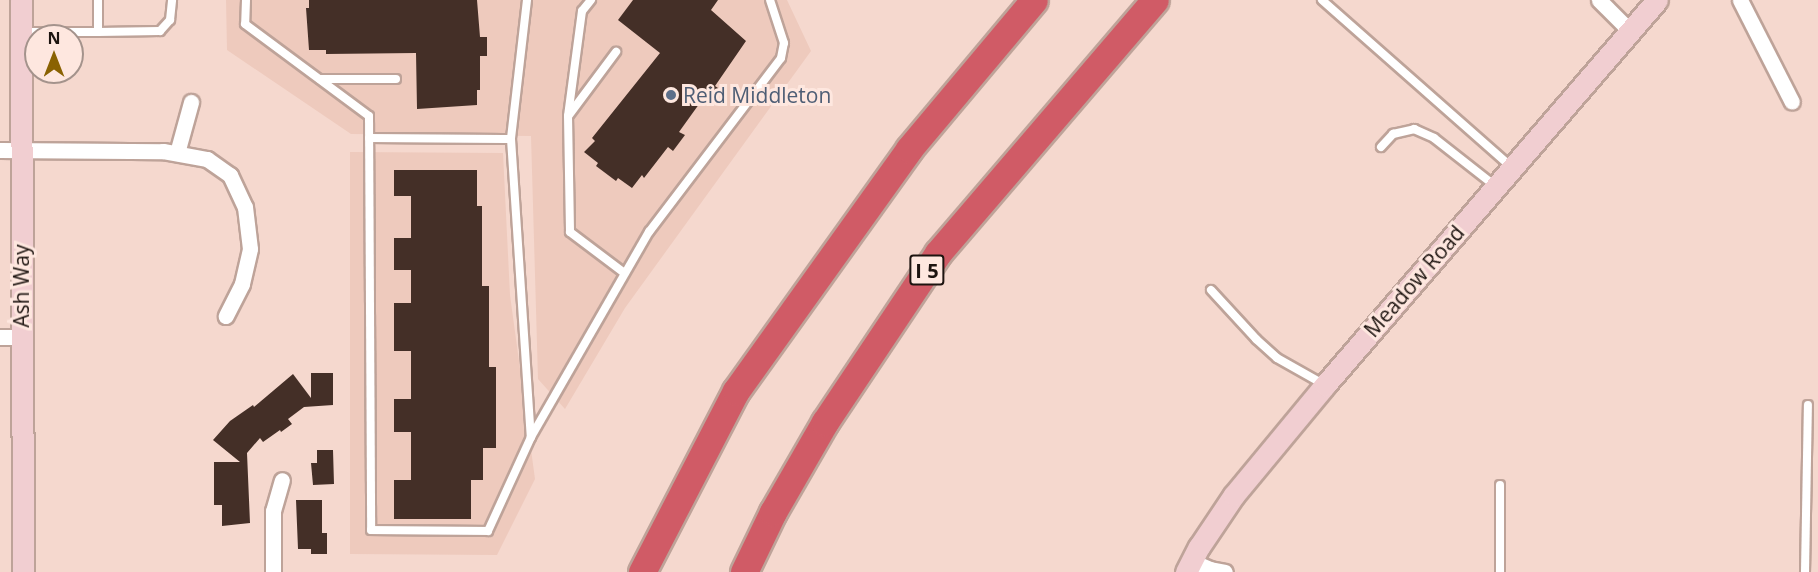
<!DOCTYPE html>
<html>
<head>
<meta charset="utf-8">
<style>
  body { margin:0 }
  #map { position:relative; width:1818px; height:572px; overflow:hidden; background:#f5d8ce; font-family:"Open Sans",sans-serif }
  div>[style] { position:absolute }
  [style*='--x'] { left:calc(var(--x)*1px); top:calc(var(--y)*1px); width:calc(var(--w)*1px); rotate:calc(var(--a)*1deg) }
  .built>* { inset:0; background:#eecabd }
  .building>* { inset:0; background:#442f27 }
  .roads { filter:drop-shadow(2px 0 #bea399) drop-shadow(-2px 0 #bea399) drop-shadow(0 2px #bea399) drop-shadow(0 -2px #bea399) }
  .lane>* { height:8px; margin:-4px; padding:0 4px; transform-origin:4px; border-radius:4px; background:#fff }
  .street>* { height:15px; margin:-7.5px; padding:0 7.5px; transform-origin:7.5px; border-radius:7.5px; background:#fff }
  .secondary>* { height:21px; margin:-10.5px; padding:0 10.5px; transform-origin:10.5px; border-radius:10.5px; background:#f1ced1 }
  .highway>* { height:27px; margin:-13.5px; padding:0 13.5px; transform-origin:13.5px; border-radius:13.5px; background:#d05b66 }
  .dots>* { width:16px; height:16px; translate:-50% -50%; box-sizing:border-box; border:3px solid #fee7df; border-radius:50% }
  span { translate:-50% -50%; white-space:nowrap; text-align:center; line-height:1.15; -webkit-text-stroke:6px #fee7df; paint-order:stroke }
  .shield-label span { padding:2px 4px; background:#fee7df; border:2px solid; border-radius:4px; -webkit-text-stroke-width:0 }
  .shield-label { font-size:20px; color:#1d1410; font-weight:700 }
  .service-label { font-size:21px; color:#4e5e75 }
  .left { translate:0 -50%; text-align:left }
  .street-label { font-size:21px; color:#1d1410 }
  .north { position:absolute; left:24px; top:24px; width:60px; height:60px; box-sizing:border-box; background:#fee7df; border:2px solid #a4938c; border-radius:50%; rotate:0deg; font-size:16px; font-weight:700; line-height:24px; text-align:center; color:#1d1410 }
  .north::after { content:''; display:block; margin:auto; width:21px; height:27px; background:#8a6202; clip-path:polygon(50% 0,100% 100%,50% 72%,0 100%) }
</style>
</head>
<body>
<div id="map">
  <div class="built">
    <div style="clip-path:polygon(226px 0,787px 0,811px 51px,625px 308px,565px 409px,538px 379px,531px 136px,351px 134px,227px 50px)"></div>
    <div style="clip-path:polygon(350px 152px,503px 153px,510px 295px,535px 479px,497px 555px,350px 554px)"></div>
  </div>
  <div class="building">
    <div style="clip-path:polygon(309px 0,477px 0,480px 37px,487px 37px,487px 56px,480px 56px,480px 90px,477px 90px,477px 105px,417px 109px,416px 53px,326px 54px,326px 50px,309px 50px,306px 8px,309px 8px)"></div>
    <div style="clip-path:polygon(633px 0,718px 0,711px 10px,746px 41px,715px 86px,721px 90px,708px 104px,702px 100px,679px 132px,685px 135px,673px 151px,668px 147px,644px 178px,642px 175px,632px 188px,618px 178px,616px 181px,596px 166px,598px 163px,584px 152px,595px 141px,592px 138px,660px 53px,618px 20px)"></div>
    <div style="clip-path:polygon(394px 170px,477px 170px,477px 206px,482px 206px,482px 286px,489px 286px,489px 367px,496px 367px,496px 448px,483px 448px,483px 480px,471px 480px,471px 519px,394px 519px,394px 480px,411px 480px,411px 432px,394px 432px,394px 399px,411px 399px,411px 351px,394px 351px,394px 303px,411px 303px,411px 270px,394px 270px,394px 238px,411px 238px,411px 196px,394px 196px)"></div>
    <div style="clip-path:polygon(311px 373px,333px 373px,333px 405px,304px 407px,288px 419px,292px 424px,281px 432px,280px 430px,263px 442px,260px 438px,247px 453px,250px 523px,222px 526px,222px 505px,214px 505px,214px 462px,240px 462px,213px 440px,230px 421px,253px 405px,254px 407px,293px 374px,311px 398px)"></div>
    <div style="clip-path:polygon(317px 450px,333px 450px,334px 484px,313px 485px,311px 463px,317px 463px)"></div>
    <div style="clip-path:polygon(296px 500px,322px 500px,322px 533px,327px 533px,327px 554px,311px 554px,311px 549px,298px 549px)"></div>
  </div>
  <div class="roads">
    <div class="lane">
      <div style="--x:246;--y:0;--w:24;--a:92"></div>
      <div style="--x:245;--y:24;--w:154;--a:36.6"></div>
      <div style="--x:369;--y:116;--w:414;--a:89.7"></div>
      <div style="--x:371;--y:530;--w:117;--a:0.5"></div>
      <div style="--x:488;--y:531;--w:103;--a:-65.4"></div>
      <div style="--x:527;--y:0;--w:140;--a:96.6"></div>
      <div style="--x:511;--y:139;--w:299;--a:86.2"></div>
      <div style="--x:531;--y:437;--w:237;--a:-60.1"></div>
      <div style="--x:649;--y:232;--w:218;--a:-52.8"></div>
      <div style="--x:781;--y:58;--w:15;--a:-79"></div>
      <div style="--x:784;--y:43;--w:45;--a:-108"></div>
      <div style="--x:591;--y:0;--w:14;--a:129"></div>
      <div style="--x:582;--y:11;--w:106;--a:97.6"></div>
      <div style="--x:568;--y:116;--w:116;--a:89"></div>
      <div style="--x:570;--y:232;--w:66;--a:37"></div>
      <div style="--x:1322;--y:0;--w:251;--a:41.4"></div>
      <div style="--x:22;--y:32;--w:76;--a:0"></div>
      <div style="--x:98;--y:32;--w:32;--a:-90"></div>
      <div style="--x:98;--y:32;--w:62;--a:-0.9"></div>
      <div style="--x:160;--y:31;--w:15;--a:-48"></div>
      <div style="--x:170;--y:20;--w:20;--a:-84"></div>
      <div style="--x:320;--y:79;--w:76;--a:0"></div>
      <div style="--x:569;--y:115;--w:79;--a:-53.3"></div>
      <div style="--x:369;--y:138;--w:142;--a:0.4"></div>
      <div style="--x:1381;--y:147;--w:18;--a:-47"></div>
      <div style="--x:1393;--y:134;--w:22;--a:-13"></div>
      <div style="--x:1414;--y:129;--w:22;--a:24"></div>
      <div style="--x:1434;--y:138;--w:76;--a:38.1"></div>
      <div style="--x:1211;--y:290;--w:67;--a:47.4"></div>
      <div style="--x:1256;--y:339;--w:28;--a:42"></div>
      <div style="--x:1277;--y:358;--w:53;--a:29.5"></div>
      <div style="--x:1500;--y:485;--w:87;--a:90"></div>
      <div style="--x:1805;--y:572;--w:167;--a:-89"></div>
    </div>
    <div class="street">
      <div style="--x:1599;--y:0;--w:42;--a:45"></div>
      <div style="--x:1740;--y:0;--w:114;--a:63"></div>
      <div style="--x:0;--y:150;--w:163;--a:0.4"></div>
      <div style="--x:163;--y:151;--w:45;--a:10.3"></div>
      <div style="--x:207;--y:159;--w:28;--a:35"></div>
      <div style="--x:230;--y:175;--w:35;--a:65"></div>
      <div style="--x:245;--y:207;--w:42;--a:83.2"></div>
      <div style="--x:250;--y:249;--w:36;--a:103"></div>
      <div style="--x:242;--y:284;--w:36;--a:117"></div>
      <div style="--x:177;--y:153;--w:53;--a:-74.6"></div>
      <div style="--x:0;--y:337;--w:22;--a:0"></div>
      <div style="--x:1191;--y:561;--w:21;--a:23"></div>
      <div style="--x:1210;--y:569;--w:15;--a:11"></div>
      <div style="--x:273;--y:572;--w:61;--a:-90"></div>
      <div style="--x:273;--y:511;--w:32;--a:-74"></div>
    </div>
    <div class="secondary">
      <div style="--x:21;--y:0;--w:572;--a:89.8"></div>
      <div style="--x:1186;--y:572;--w:28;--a:-63"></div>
      <div style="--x:1199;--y:547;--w:63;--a:-56.1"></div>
      <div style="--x:1234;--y:495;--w:143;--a:-50.4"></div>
      <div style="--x:1325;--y:385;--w:508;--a:-49.23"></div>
    </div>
    <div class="highway">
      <div style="--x:642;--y:572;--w:204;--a:-62.6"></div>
      <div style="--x:736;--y:391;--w:297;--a:-54.4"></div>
      <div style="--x:909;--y:149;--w:194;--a:-50"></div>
      <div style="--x:744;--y:572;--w:67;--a:-64.2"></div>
      <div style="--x:773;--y:512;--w:104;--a:-60"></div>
      <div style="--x:825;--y:422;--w:203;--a:-56.2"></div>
      <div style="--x:938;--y:253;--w:333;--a:-49.4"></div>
    </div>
  </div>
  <div class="dots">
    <div style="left:671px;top:95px;background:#5c6f8a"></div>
  </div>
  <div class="shield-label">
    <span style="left:927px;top:270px">I 5</span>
  </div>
  <div class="service-label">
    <span class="left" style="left:683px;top:95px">Reid Middleton</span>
  </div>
  <div class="street-label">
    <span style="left:1414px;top:281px;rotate:-49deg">Meadow Road</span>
    <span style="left:21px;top:286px;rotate:-90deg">Ash Way</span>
  </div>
  <div class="north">N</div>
</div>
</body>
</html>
